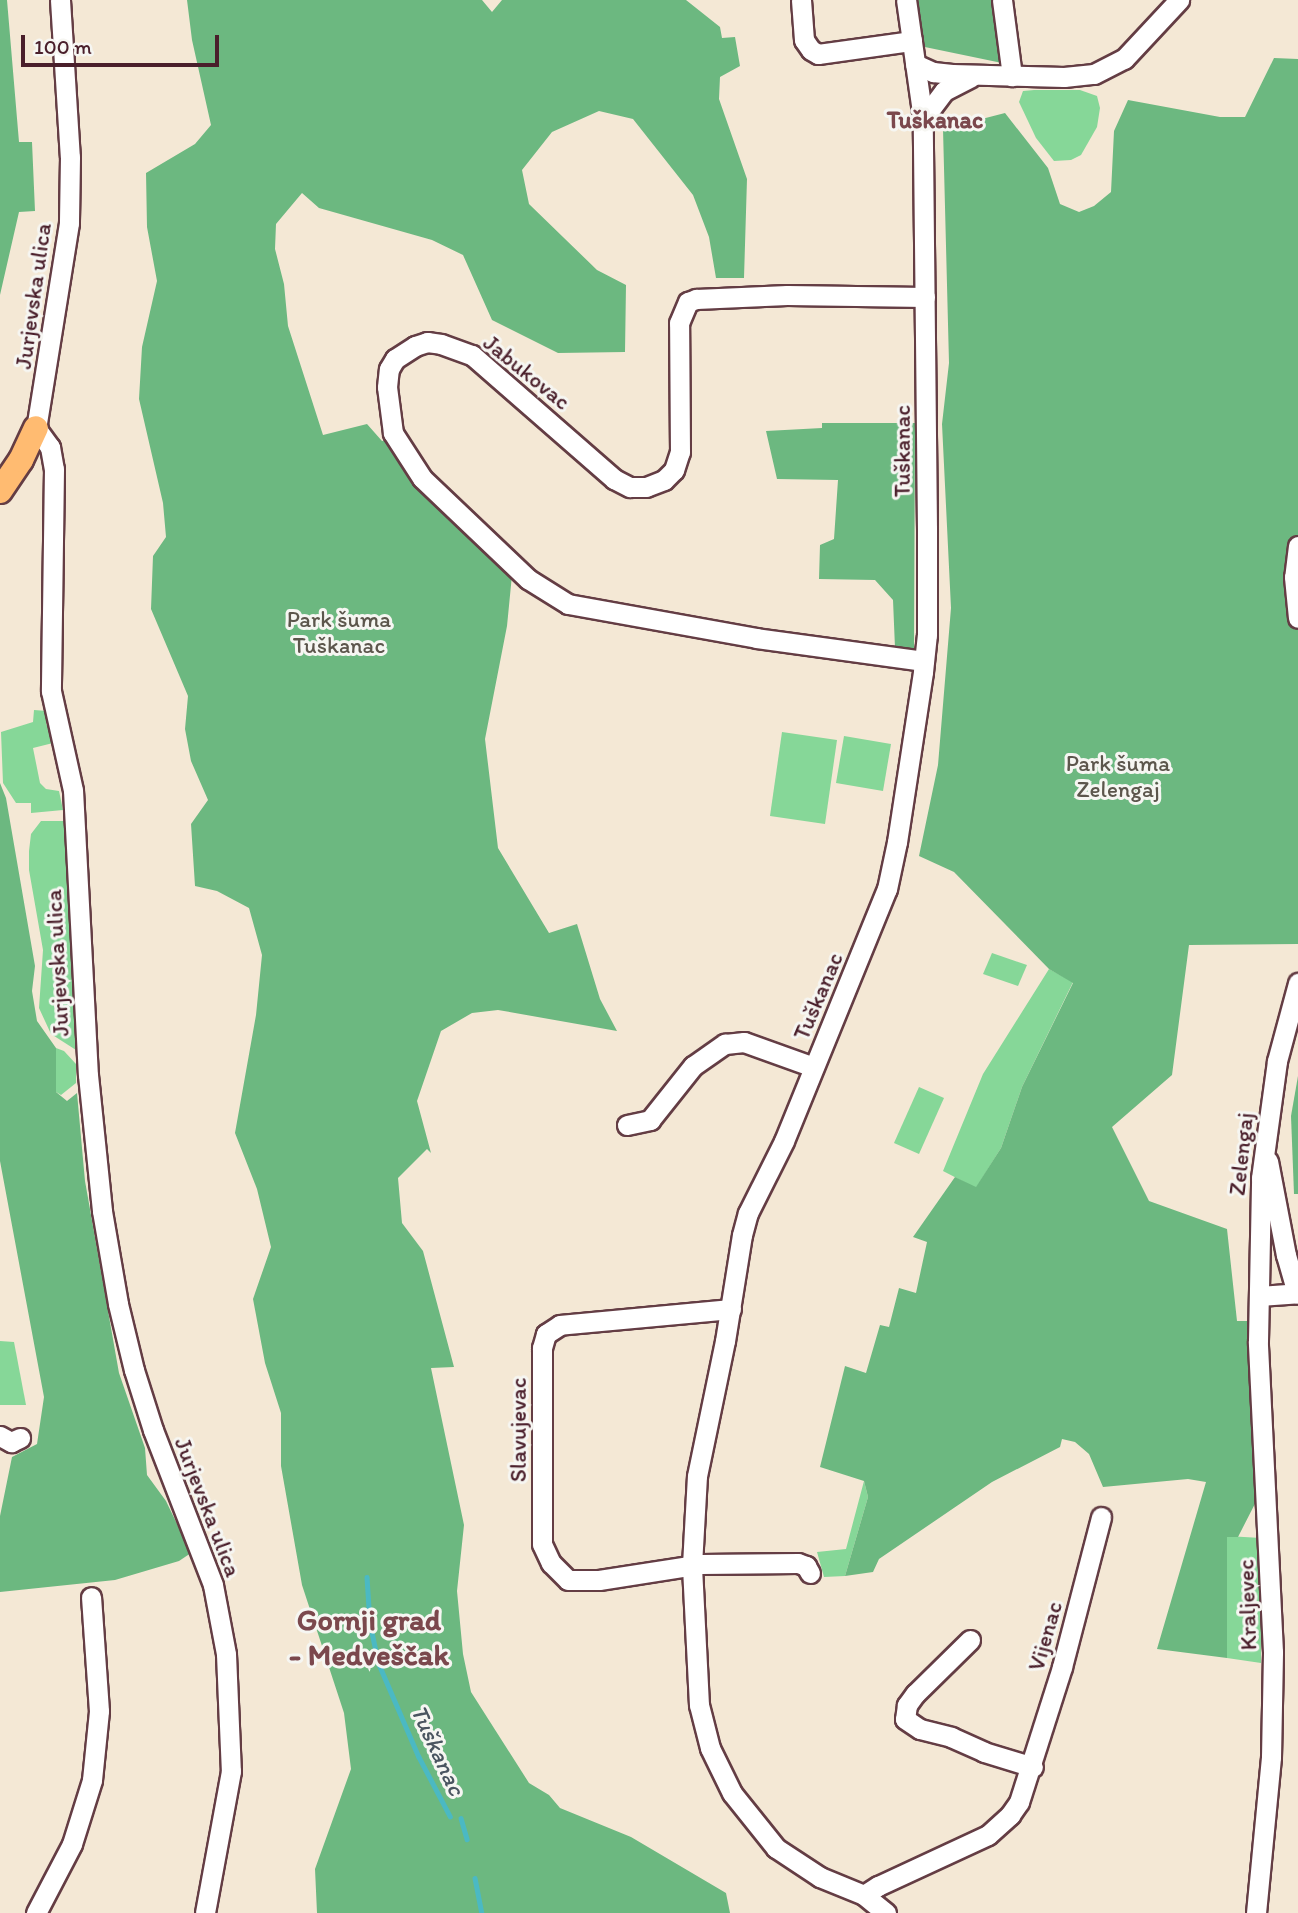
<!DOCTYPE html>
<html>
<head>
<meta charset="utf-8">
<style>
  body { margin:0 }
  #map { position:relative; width:1298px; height:1913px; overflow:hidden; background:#f4e8d5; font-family:Itim,sans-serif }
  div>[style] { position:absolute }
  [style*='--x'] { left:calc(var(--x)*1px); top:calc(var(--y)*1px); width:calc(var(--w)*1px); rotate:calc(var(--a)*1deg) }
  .green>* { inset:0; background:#86d798 }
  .forest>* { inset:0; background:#6cb880 }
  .stream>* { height:4.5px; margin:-2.25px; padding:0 2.25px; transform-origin:2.25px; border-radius:2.25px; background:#4bb9c3 }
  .roads { filter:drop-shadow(2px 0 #643d44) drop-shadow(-2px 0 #643d44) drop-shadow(0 2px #643d44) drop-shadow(0 -2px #643d44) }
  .minor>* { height:19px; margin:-9.5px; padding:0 9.5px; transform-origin:9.5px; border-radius:9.5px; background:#fff }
  .major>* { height:24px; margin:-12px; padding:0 12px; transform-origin:12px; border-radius:12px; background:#ffbb71 }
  span { translate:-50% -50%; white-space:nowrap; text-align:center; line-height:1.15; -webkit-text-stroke:6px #f6f6f2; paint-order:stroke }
  .street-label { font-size:23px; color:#4a1f2b }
  .park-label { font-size:23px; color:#5c564c }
  .neighbourhood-label { font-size:24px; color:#7b484d; font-weight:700 }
  .water-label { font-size:24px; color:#4a5560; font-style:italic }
  .district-label { font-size:30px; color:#7b484d; font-weight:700 }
  .scale { position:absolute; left:21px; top:35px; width:198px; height:32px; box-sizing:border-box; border:4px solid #4a1f2b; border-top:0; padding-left:9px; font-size:21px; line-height:24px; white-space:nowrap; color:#4a1f2b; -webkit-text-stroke:5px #f6f6f2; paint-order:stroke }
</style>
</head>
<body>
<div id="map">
  <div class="green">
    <div style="clip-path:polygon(1034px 90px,1080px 90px,1097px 96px,1100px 108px,1097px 127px,1081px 155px,1071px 160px,1054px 161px,1036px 138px,1019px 102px,1023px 91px)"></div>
    <div style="clip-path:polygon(34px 710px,47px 711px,46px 723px,53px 743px,33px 748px,40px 783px,46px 789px,59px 791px,63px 810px,31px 813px,31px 803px,16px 803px,3px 783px,1px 732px,33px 722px)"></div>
    <div style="clip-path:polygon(782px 732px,837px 740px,825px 824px,770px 816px)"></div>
    <div style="clip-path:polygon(844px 736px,891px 744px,883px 791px,836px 783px)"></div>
    <div style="clip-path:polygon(41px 821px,64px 821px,76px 1050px,51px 1034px,39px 1008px,43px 950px,29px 870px,29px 851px,31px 834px)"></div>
    <div style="clip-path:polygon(992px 953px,1027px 965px,1018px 986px,983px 974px)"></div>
    <div style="clip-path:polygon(1049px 969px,1073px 982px,1022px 1087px,1001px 1148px,976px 1188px,943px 1171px,983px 1074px)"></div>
    <div style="clip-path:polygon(56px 1048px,64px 1051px,76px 1064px,76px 1083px,61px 1095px,56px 1092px)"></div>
    <div style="clip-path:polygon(919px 1087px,944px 1098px,919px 1154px,894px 1143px)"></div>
    <div style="clip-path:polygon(0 1341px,14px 1342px,26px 1405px,0 1405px)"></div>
    <div style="clip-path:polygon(864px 1481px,868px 1497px,845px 1576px,824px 1577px,817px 1552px,846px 1549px)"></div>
    <div style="clip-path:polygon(1227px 1536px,1261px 1538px,1261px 1663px,1227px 1658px)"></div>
  </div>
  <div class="forest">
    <div style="clip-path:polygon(0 0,7px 0,19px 142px,32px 142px,35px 211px,19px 212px,0 295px)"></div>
    <div style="clip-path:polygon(187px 0,482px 0,492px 12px,502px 0,686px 0,720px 27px,722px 38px,735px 37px,740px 66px,720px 77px,719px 99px,747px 179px,744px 278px,716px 278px,709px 237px,693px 195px,633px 119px,599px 111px,552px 132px,522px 170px,529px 204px,597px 270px,626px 285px,625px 352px,558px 353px,492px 320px,463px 255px,432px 240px,319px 208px,302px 193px,276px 224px,275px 249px,284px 284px,288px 326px,323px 435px,367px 424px,382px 441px,389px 440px,512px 575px,507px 626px,485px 739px,498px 848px,549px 933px,577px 924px,600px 999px,617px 1031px,498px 1010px,472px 1013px,441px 1031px,417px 1101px,431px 1153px,427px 1149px,398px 1178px,402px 1223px,423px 1251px,454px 1367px,431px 1368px,464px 1525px,457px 1591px,463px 1654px,471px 1692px,529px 1783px,549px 1795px,560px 1808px,631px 1837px,726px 1893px,730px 1913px,317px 1913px,315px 1869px,351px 1769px,344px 1713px,302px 1585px,281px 1466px,281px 1413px,265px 1363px,253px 1299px,271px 1247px,257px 1189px,235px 1133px,256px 1015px,262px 955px,249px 908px,217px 891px,195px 886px,191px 824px,208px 800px,191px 761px,185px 729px,188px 696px,151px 609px,153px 556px,166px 537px,163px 503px,139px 399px,142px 347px,157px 281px,147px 227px,146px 173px,195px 144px,211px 125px,192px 40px)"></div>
    <div style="clip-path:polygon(913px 0,997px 0,1002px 63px,920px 46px)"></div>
    <div style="clip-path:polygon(1274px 58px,1298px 59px,1298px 944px,1189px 945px,1172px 1075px,1112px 1127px,1149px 1201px,1227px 1229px,1237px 1321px,1252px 1321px,1262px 1490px,1238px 1537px,1227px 1537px,1227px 1658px,1157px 1649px,1206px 1482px,1188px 1479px,1103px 1487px,1089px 1454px,1075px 1442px,1062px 1439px,1060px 1447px,992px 1482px,879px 1559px,873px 1572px,845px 1576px,868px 1497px,864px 1481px,820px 1467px,845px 1366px,866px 1373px,880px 1325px,889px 1327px,899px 1288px,916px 1293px,927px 1242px,913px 1237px,955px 1177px,976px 1187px,1001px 1148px,1022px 1087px,1073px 983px,1049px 969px,954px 872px,919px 856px,938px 765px,951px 608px,942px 424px,949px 363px,943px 129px,1005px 113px,1048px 168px,1060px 204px,1079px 212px,1094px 206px,1111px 192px,1114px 131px,1128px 100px,1220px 117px,1245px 117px)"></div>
    <div style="clip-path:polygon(822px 423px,915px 423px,914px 648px,895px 648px,893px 600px,875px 580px,819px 579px,820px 545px,834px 539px,838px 480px,777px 479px,766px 431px,822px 428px)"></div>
    <div style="clip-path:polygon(0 783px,6px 798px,35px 966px,32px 991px,37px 1021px,56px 1048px,56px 1092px,67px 1101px,77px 1093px,85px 1181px,119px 1373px,145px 1448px,147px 1475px,166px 1501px,191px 1553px,179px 1561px,115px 1580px,0 1592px,0 1516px,12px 1457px,37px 1444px,44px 1397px,0 1161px)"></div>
    <div style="clip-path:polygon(1298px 1076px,1298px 1194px,1294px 1194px,1291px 1116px)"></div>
  </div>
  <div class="stream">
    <div style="--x:367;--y:1577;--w:46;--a:86.3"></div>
    <div style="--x:370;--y:1623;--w:40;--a:78"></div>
    <div style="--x:378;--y:1662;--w:103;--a:66.7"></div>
    <div style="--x:419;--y:1757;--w:67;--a:62.3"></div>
    <div style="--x:461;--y:1818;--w:22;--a:74"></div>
    <div style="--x:475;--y:1878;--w:36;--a:79"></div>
  </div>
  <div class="roads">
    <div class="minor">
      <div style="--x:60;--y:0;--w:157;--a:86.4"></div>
      <div style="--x:70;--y:157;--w:66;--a:90.9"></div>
      <div style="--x:69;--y:223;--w:208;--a:99.1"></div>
      <div style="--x:36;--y:428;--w:24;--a:54"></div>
      <div style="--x:50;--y:447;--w:22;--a:80"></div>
      <div style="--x:54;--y:469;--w:222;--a:90.8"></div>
      <div style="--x:51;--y:691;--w:101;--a:77.5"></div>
      <div style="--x:73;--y:790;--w:285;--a:87"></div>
      <div style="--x:88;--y:1075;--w:137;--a:84.1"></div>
      <div style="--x:102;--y:1211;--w:94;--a:80.2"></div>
      <div style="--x:118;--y:1304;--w:68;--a:76.4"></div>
      <div style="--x:134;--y:1370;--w:63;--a:72.4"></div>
      <div style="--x:153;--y:1430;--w:166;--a:68.8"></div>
      <div style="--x:213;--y:1585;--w:70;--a:79.3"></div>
      <div style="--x:226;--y:1654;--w:117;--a:87.6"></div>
      <div style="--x:231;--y:1771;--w:144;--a:100.4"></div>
      <div style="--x:801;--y:0;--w:40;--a:85.7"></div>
      <div style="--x:804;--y:40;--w:12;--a:55"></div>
      <div style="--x:811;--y:50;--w:8;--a:30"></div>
      <div style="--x:818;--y:54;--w:95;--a:-7.9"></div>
      <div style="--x:1002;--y:0;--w:77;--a:82.5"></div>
      <div style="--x:915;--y:64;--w:20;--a:24"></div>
      <div style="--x:933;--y:72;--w:19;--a:6"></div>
      <div style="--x:952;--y:74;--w:112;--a:1.5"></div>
      <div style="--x:1064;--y:77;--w:30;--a:-6"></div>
      <div style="--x:1094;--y:74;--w:34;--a:-27"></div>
      <div style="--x:1124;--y:59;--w:81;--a:-47"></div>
      <div style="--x:923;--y:119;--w:35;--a:-53"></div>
      <div style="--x:944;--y:91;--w:30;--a:-27"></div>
      <div style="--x:1298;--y:546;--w:31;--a:97"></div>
      <div style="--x:1294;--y:577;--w:41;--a:84.4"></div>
      <div style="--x:924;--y:661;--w:169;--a:-172.2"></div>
      <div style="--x:757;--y:638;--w:192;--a:-169.8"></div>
      <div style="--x:568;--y:604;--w:47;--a:-148"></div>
      <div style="--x:528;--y:579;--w:146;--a:-136.4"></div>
      <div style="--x:422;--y:478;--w:54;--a:-122.8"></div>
      <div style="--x:393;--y:433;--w:46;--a:-97.4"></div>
      <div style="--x:387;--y:387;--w:18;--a:-84"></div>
      <div style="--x:389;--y:369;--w:12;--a:-59"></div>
      <div style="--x:395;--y:359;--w:24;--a:-33"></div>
      <div style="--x:415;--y:346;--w:13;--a:-18"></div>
      <div style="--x:427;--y:342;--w:14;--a:8"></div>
      <div style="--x:441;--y:344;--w:33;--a:20"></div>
      <div style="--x:472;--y:355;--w:189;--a:41.1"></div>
      <div style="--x:614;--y:479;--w:18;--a:27"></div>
      <div style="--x:630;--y:487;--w:16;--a:0"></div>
      <div style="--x:646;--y:487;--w:19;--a:-21"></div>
      <div style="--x:664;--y:480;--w:14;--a:-45"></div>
      <div style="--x:674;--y:470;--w:19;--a:-72"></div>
      <div style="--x:680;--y:452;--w:129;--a:-90.4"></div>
      <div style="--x:679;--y:323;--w:23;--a:-67"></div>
      <div style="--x:688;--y:302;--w:9;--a:-21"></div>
      <div style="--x:696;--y:299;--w:91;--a:-2.5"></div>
      <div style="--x:787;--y:295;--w:138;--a:0.8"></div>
      <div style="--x:627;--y:1125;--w:24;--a:-12"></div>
      <div style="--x:650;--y:1120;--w:69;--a:-51.5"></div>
      <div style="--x:693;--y:1066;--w:39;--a:-35"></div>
      <div style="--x:725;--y:1044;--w:19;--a:-6"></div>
      <div style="--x:744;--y:1042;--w:74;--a:19.7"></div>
      <div style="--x:1268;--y:1161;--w:96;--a:79.2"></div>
      <div style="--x:1286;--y:1255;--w:40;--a:74"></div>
      <div style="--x:1259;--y:1296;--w:39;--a:-4"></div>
      <div style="--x:731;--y:1309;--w:172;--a:174.7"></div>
      <div style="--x:560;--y:1325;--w:17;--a:147"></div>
      <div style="--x:546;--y:1334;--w:15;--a:106"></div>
      <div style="--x:542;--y:1348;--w:196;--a:90"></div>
      <div style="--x:542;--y:1544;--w:21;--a:65"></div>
      <div style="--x:551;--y:1563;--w:24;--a:45"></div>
      <div style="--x:568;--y:1580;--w:31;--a:0"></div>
      <div style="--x:599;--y:1580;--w:103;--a:-8.9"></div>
      <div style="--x:701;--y:1564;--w:97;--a:-0.6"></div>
      <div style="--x:798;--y:1563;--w:9;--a:21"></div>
      <div style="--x:806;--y:1566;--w:8;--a:60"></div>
      <div style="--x:0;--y:1436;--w:13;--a:29"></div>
      <div style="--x:11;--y:1442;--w:10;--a:-24"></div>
      <div style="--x:970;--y:1640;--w:77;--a:135.5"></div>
      <div style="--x:915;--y:1694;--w:14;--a:126"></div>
      <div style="--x:907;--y:1705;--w:14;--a:98"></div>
      <div style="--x:905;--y:1719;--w:18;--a:34"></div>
      <div style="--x:920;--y:1729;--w:32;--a:14"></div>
      <div style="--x:951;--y:1737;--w:36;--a:24"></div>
      <div style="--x:984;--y:1752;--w:51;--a:17"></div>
      <div style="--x:864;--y:1895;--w:17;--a:-33"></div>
      <div style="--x:878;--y:1886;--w:121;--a:-24.9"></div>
      <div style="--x:988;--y:1835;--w:30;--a:-42"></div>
      <div style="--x:1010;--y:1815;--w:16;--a:-55"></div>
      <div style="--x:1019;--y:1802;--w:142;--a:-72.3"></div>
      <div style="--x:1062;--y:1667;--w:155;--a:-75.4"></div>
      <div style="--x:36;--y:1913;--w:78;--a:-62.4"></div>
      <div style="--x:72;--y:1844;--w:67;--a:-72.6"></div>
      <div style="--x:92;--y:1780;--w:69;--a:-84.2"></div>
      <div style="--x:99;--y:1711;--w:114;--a:-94"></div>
      <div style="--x:886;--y:1913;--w:28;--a:-141"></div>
      <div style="--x:864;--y:1895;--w:48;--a:-157.8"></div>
      <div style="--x:820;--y:1877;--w:53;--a:-146.6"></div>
      <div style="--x:776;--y:1848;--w:70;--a:-128.7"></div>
      <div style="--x:732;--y:1793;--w:50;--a:-116.1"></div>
      <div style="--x:710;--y:1748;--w:44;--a:-104.3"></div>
      <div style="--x:699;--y:1705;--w:140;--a:-92.9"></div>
      <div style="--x:692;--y:1565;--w:89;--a:-86.8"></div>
      <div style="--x:697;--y:1476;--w:138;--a:-78.3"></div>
      <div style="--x:725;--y:1341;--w:107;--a:-80.9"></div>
      <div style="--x:742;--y:1235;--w:23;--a:-75"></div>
      <div style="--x:748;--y:1213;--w:80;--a:-63.4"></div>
      <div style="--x:784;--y:1141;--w:272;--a:-67.8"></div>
      <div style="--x:887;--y:889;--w:48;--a:-78"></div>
      <div style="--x:897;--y:842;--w:172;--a:-81.3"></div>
      <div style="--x:923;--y:672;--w:37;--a:-84"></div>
      <div style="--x:927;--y:635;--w:106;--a:-90"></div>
      <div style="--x:927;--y:529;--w:410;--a:-90.6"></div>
      <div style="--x:923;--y:119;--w:120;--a:-98.1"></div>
      <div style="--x:1256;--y:1913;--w:157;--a:-84.5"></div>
      <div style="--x:1271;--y:1757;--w:105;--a:-88.9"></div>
      <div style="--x:1273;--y:1652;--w:311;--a:-92.8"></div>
      <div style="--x:1258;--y:1341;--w:163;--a:-88.9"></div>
      <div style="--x:1261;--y:1178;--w:118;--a:-82.2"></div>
      <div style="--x:1277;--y:1061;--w:81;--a:-74.9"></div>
    </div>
    <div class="major">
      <div style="--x:0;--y:491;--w:37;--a:-56"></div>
      <div style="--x:21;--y:460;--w:35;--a:-65"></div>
    </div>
  </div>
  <div class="street-label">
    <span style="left:33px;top:296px;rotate:-82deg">Jurjevska ulica</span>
    <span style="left:527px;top:372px;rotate:39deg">Jabukovac</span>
    <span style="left:902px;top:451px;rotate:-90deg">Tuškanac</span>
    <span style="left:57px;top:963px;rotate:-93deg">Jurjevska ulica</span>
    <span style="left:818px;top:996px;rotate:-67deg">Tuškanac</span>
    <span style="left:1241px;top:1154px;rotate:-84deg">Zelengaj</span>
    <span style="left:518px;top:1430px;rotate:-90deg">Slavujevac</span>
    <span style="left:208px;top:1507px;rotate:69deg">Jurjevska ulica</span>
    <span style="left:1247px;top:1605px;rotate:-92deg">Kraljevec</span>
    <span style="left:1045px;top:1636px;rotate:-74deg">Vijenac</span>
  </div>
  <div class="park-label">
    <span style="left:339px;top:632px">Park šuma<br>Tuškanac</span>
    <span style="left:1118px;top:776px">Park šuma<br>Zelengaj</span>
  </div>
  <div class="neighbourhood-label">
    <span style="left:935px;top:120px">Tuškanac</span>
  </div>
  <div class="water-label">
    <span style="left:438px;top:1750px;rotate:65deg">Tuškanac</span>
  </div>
  <div class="district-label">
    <span style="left:369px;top:1637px">Gornji grad<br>- Medveščak</span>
  </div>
  <div class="scale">100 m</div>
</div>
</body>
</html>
